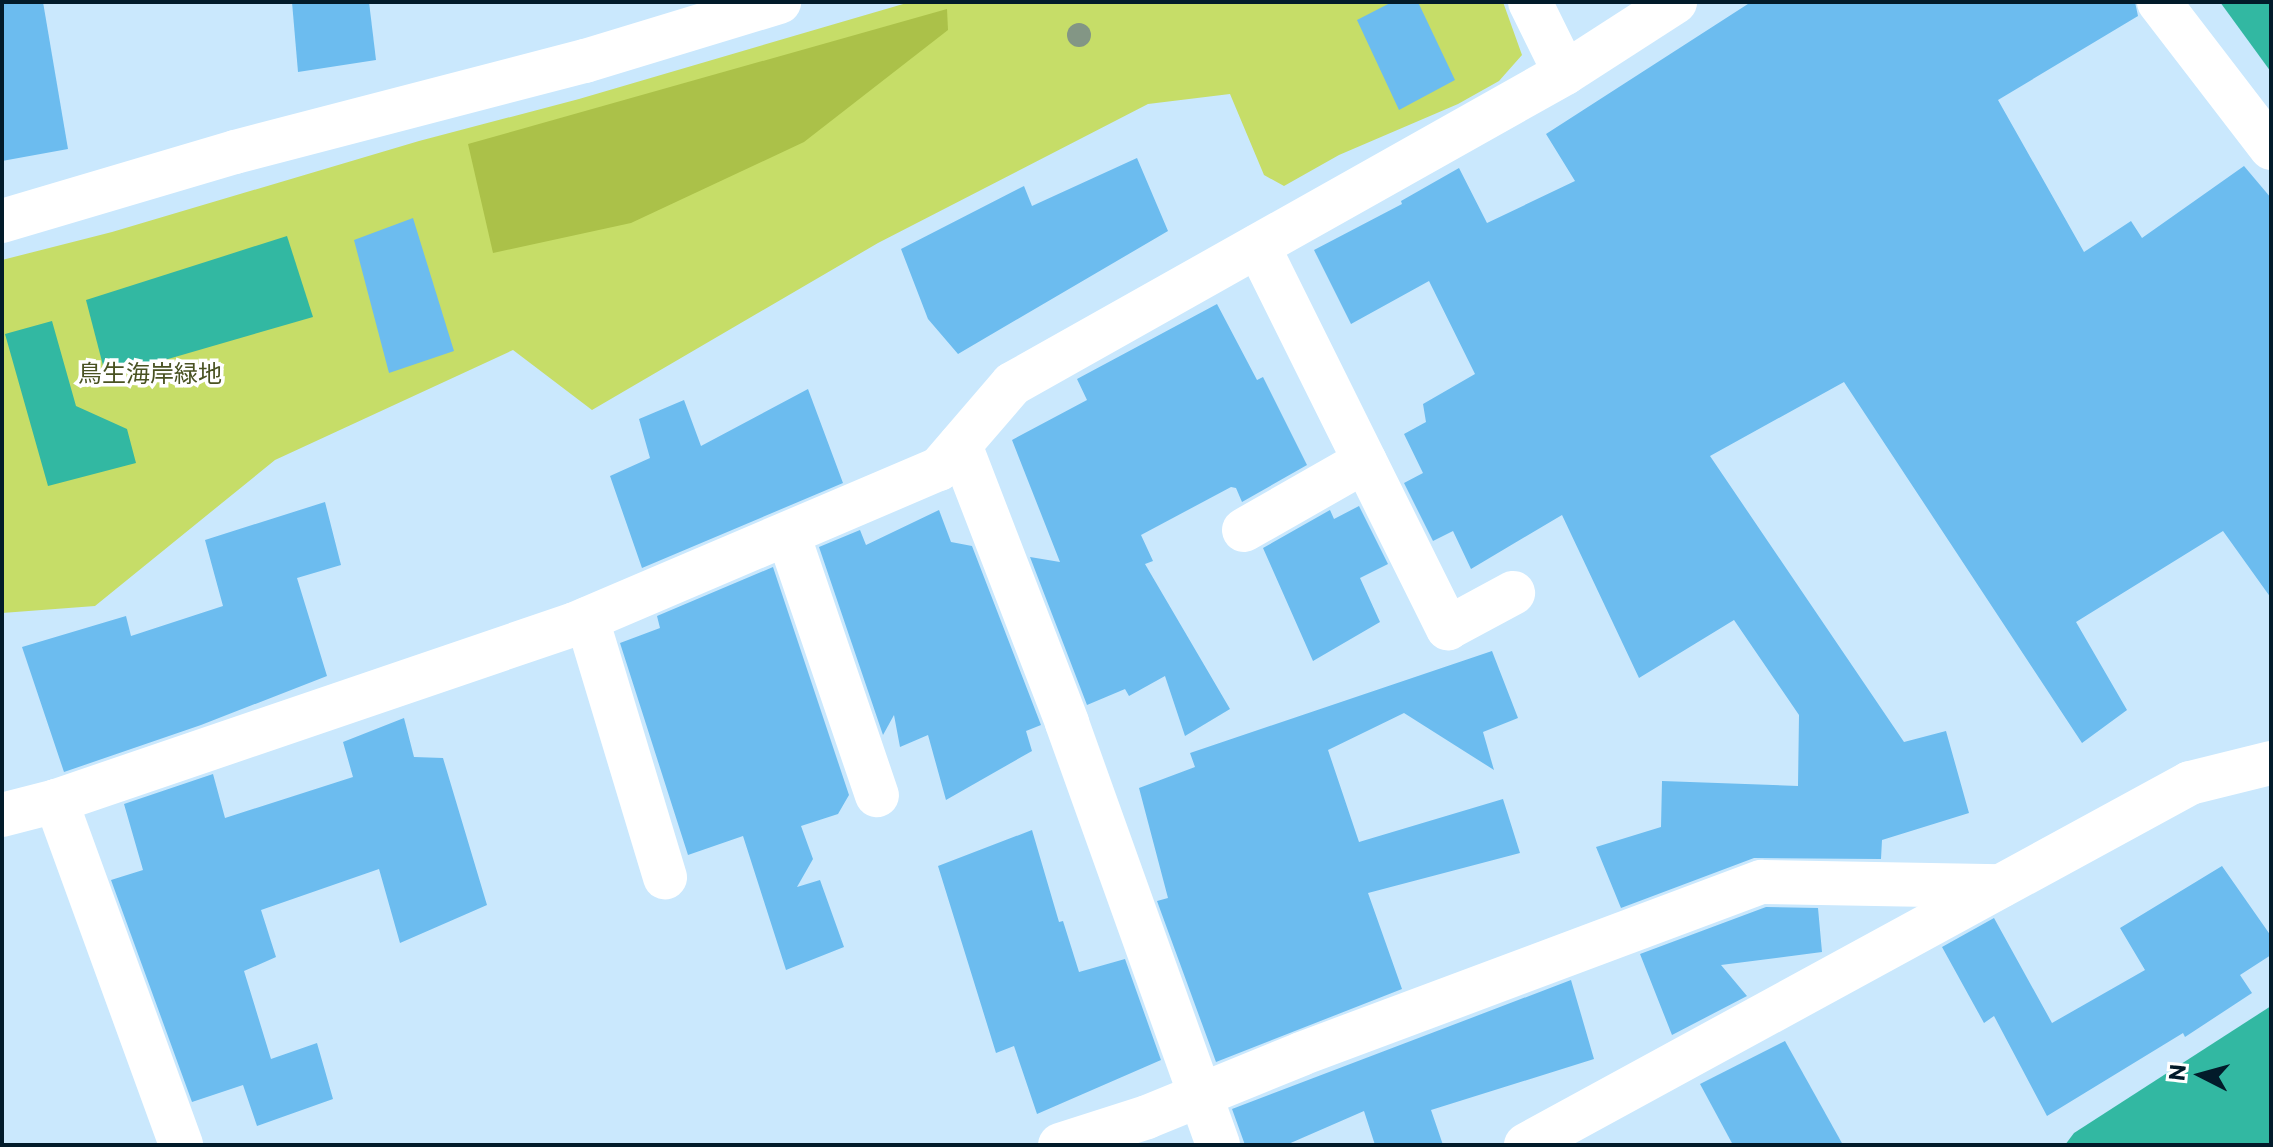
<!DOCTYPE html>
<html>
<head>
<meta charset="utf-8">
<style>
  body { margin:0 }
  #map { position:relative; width:2273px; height:1147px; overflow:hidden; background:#cae8fd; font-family:Commissioner,"Noto Sans JP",sans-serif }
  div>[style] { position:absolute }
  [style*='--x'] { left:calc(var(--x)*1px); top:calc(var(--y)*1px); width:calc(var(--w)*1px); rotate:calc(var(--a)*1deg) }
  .green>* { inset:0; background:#c6dd68 }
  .forest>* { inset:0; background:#abc149 }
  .water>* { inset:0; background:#32b8a2 }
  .building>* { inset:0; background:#6cbcef }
  .street>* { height:44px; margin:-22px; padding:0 22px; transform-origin:22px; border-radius:22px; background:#fff }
  .secondary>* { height:44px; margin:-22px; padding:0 22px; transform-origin:22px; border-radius:22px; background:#fff }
  .trees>* { width:24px; height:24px; margin:-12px; border-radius:50%; background:#839685 }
  span { translate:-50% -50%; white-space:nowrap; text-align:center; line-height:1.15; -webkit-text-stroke:7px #fff; paint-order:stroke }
  .park-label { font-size:24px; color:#495222 }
  .frame { position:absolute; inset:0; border:4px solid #021b2a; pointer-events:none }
  .north { position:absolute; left:2161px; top:1035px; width:80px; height:80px; -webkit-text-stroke:6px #fff; paint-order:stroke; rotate:276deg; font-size:22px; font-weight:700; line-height:32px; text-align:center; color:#021b2a }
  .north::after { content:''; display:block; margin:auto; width:28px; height:36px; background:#021b2a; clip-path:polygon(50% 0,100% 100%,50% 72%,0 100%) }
</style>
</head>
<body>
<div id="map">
  <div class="green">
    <div style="clip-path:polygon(910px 2px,1503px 2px,1522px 55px,1499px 81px,1458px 104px,1339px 155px,1284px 186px,1264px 175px,1230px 94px,1148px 104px,878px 243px,592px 410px,513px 350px,275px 460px,95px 606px,2px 613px,2px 260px,112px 232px,419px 141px,579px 99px)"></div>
  </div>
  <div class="forest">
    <div style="clip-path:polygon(947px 9px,948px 30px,804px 142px,631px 223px,493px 253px,468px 144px)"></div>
  </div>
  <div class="water">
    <div style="clip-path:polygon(2220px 2px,2271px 2px,2271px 72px)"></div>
    <div style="clip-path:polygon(287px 236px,313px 317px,106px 377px,86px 300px)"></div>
    <div style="clip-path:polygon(52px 321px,76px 406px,127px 429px,136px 463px,48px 486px,5px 334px)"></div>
    <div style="clip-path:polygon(2271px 1006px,2271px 1145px,2065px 1145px,2074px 1133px)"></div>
  </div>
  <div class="building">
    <div style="clip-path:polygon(2px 2px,43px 2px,68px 149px,2px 161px)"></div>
    <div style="clip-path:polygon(292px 2px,369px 2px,376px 60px,298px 72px)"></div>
    <div style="clip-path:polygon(1392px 2px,1418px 2px,1455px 80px,1399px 110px,1357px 20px)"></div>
    <div style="clip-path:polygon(1751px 2px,2135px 2px,2138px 16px,1998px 100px,2084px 252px,2131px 221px,2142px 238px,2244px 166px,2271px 198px,2271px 598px,2223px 531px,2076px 622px,2127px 710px,2082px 743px,1844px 382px,1710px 456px,1904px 742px,1946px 731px,1969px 813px,1882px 840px,1881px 859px,1754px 858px,1621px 908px,1596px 847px,1661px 827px,1662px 781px,1798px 786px,1799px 715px,1734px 620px,1639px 678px,1562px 515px,1471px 569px,1453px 531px,1433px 541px,1404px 483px,1423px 473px,1404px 434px,1426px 422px,1423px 404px,1475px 374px,1429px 281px,1351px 324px,1314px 250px,1402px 204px,1401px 201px,1459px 168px,1487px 223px,1575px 181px,1546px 134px)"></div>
    <div style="clip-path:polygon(1137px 158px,1168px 231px,958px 354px,928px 319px,901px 249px,1024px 186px,1032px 206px)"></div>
    <div style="clip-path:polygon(413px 218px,454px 351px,389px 373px,354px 240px)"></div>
    <div style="clip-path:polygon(1217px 304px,1257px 380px,1263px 377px,1307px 465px,1242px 502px,1236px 488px,1231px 487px,1141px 535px,1153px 561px,1145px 564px,1230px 709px,1185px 736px,1165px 676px,1129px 696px,1125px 689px,1087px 705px,1030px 557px,1060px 562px,1012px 440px,1087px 400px,1077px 379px)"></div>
    <div style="clip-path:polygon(808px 389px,843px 483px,642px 568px,610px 476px,650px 458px,639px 419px,684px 400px,701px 446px)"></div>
    <div style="clip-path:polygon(325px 502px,341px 565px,297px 578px,327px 676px,201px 725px,64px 772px,22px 647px,126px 616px,131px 636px,223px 606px,205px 540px)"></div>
    <div style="clip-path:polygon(1359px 506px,1388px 564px,1360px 578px,1380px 622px,1313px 661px,1263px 548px,1330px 510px,1334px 519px)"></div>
    <div style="clip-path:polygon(939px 510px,951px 542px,972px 546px,1041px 725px,1026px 731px,1032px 751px,946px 800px,928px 735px,900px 747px,894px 715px,883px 735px,819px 547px,860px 530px,866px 545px)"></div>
    <div style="clip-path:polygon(773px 567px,849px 795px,838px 814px,801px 826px,813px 859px,797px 887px,820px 880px,844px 947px,786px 970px,743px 836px,688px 855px,620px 643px,660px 628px,657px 616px)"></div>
    <div style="clip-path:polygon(1492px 651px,1518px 718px,1483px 732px,1494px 770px,1404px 713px,1328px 750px,1359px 842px,1503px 799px,1520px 853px,1368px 893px,1402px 989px,1216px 1062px,1157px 901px,1168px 898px,1139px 788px,1195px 767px,1190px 753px)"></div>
    <div style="clip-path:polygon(404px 718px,414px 757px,443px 758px,487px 905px,400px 943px,379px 869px,261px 910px,276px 957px,244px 971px,271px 1059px,317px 1043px,333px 1099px,257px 1126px,243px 1085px,192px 1102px,111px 880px,143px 870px,124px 804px,213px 774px,225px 818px,353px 777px,343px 742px)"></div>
    <div style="clip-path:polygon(1032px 830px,1059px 922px,1063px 921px,1079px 972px,1125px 959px,1161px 1060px,1037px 1114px,1014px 1046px,996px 1053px,938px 866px)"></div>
    <div style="clip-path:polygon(2222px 866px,2271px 936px,2271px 955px,2240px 975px,2252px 993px,2185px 1037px,2183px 1033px,2047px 1116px,1994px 1016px,1984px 1023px,1942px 947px,1994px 918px,2052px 1023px,2145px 970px,2120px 928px)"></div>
    <div style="clip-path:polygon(1766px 907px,1818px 908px,1822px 952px,1721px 965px,1747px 996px,1672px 1035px,1640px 954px)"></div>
    <div style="clip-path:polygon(1571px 980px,1594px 1059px,1431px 1110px,1443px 1145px,1375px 1145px,1364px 1111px,1286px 1145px,1245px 1145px,1232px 1109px)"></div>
    <div style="clip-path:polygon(1785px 1041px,1843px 1145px,1733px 1145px,1700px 1084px)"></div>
  </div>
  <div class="street">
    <div style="--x:1530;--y:2;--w:79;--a:63.8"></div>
    <div style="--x:2159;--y:2;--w:184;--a:52.5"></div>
    <div style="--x:1258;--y:246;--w:427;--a:63.6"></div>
    <div style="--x:1448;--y:628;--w:74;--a:-28.3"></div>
    <div style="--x:960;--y:445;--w:298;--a:68.9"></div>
    <div style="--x:1067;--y:723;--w:448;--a:70.3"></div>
    <div style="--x:1244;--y:530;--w:139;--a:-29.7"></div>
    <div style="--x:788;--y:534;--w:276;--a:71.2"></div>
    <div style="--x:587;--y:619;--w:270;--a:73.2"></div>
    <div style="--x:56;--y:801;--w:366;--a:70"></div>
    <div style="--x:2;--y:815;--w:56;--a:-14.5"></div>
    <div style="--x:56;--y:801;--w:548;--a:-18.83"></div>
    <div style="--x:575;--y:624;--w:396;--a:-23.1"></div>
    <div style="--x:939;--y:469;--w:112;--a:-49.3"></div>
    <div style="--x:1012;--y:384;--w:634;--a:-29.35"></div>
    <div style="--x:1565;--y:73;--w:131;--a:-32.8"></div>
    <div style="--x:1060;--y:1145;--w:91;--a:-17.8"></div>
    <div style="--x:1147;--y:1117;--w:166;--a:-22.2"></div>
    <div style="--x:1301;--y:1054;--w:492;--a:-20.5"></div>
    <div style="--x:1762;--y:882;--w:238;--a:1"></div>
    <div style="--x:1526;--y:1145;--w:756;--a:-28.6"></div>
    <div style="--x:2190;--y:783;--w:83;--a:-13.9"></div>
  </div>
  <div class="secondary">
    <div style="--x:2;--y:221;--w:243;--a:-16.5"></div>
    <div style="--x:235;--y:152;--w:362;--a:-14.6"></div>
    <div style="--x:585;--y:61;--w:203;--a:-16.9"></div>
  </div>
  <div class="trees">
    <div style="left:1079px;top:35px"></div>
  </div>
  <div class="park-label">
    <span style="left:150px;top:373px">鳥生海岸緑地</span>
  </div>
  <div class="frame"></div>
  <div class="north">N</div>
</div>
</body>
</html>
